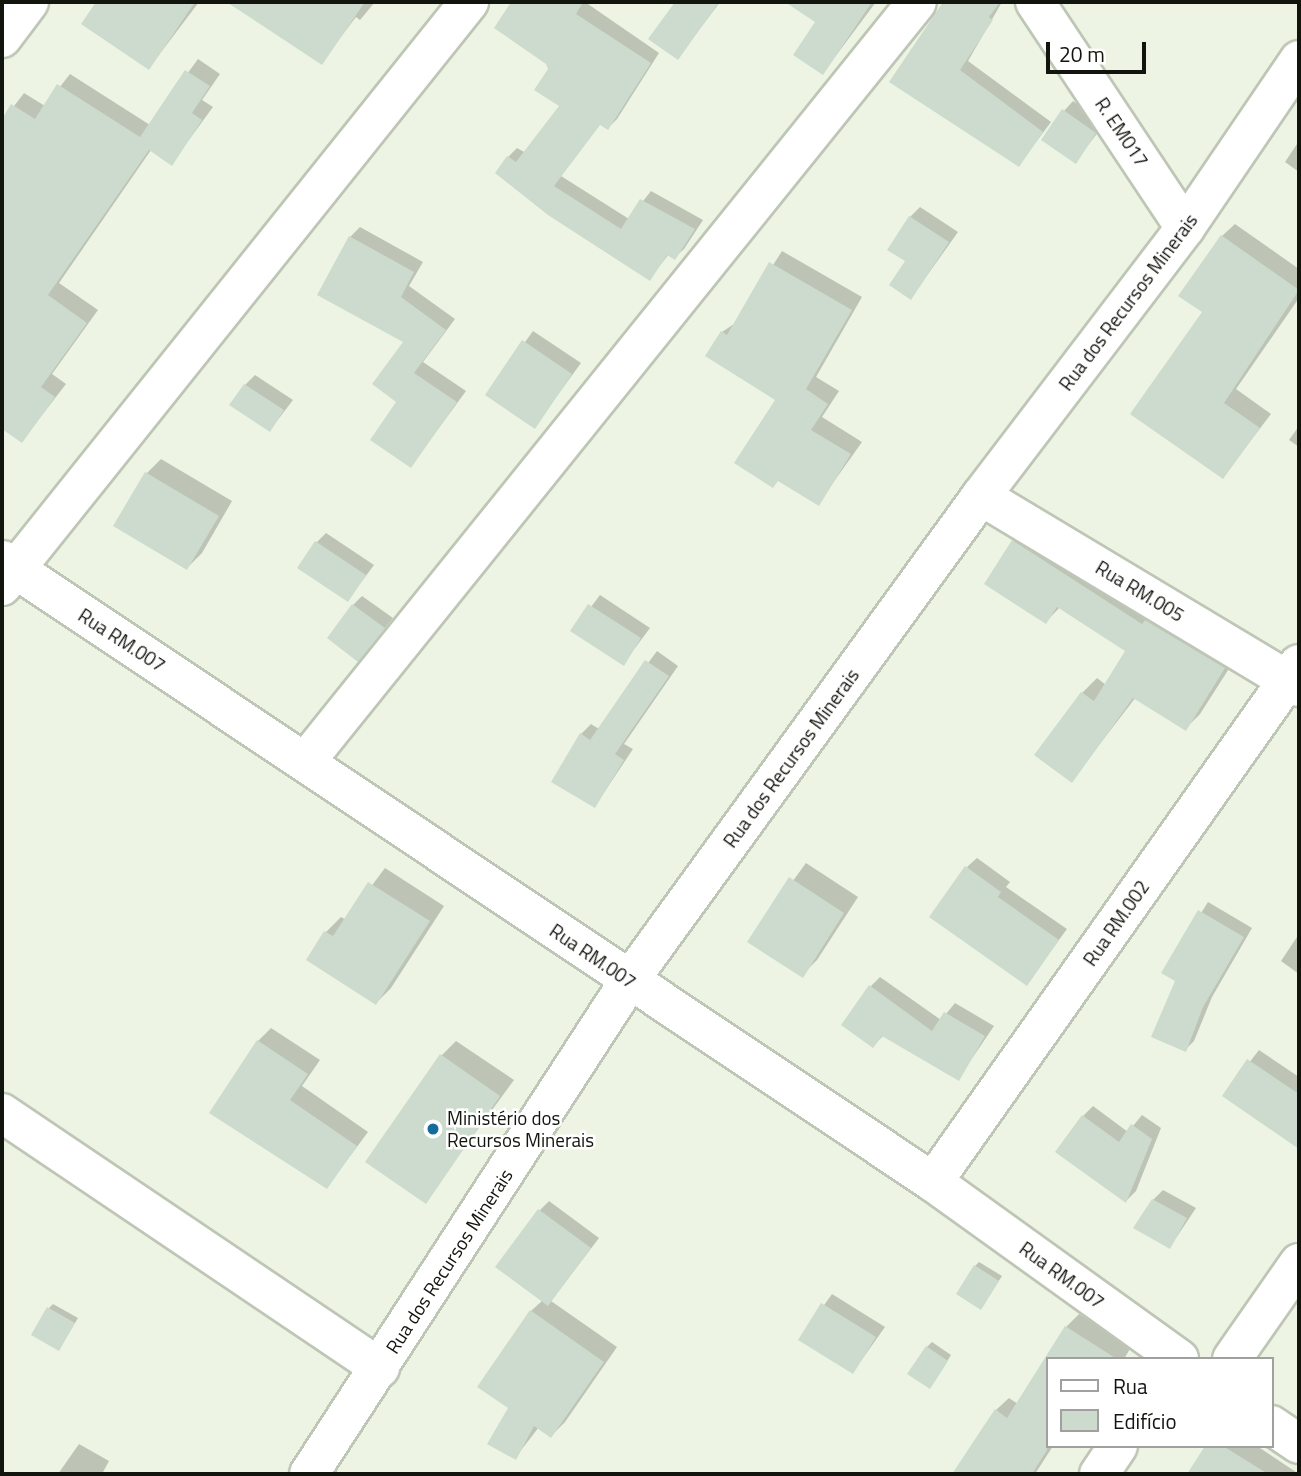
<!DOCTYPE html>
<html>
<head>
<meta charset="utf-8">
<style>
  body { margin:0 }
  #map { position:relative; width:1301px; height:1476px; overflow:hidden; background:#edf4e3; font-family:"Titillium Web",sans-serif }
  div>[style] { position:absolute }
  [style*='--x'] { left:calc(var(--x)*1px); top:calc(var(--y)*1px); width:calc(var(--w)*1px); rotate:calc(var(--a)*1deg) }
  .shadow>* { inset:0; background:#0003 }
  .building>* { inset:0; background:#ccdbce }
  .roads { filter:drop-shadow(2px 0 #bec6b5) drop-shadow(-2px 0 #bec6b5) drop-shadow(0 2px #bec6b5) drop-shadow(0 -2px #bec6b5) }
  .minor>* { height:38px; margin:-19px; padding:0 19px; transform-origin:19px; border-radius:19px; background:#fff }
  .dots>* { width:19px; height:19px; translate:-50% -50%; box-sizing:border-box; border:4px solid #fff; border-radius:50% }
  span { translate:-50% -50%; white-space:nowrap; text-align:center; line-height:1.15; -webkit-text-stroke:5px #fff; paint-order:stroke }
  .street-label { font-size:19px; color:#12140e }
  .poi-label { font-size:19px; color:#12140e }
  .left { translate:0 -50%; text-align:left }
  .frame { position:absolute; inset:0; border:4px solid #12140e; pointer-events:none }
  .legend { position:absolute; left:1046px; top:1357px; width:228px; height:91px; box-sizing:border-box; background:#fff; border:2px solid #a0a19f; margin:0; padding:9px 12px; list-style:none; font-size:21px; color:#12140e }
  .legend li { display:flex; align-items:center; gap:14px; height:35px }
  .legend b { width:35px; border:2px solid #a0a19f }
  .scale { position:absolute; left:1046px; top:42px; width:100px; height:32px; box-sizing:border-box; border:4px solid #12140e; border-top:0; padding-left:9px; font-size:21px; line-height:24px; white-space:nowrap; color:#12140e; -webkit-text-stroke:5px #fff; paint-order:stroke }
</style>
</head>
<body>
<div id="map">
  <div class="shadow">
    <div style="clip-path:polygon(99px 2px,199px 2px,149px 68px,84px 24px)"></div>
    <div style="clip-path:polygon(227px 2px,375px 2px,360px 20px,356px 17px,321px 63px)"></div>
    <div style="clip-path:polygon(513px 2px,585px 2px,659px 53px,617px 119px,608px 128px,601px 123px,561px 176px,629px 219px,651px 191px,703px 220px,684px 249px,674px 258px,669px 254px,650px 278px,508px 157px,517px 148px,526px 153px,562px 105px,547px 63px,496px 28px)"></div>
    <div style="clip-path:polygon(677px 2px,720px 2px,678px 58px,651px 39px)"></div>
    <div style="clip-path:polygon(788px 2px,876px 2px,823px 73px,818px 21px)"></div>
    <div style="clip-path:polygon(1002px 2px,968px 61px,1051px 122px,1019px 165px,892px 81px,959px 2px)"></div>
    <div style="clip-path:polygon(198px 59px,220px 74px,202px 100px,213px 107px,172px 163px,151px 150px,59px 283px,98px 310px,52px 374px,66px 384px,22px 441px,2px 427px,2px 358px,14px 341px,2px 332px,2px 306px,10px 294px,2px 288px,2px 122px,24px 93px,45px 106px,70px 74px,150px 125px)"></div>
    <div style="clip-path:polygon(1073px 101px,1105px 123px,1076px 161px,1064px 111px)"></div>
    <div style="clip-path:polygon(1299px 141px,1299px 172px,1285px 162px)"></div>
    <div style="clip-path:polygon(920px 207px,958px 232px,911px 298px,910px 217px)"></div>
    <div style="clip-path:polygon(1235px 224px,1299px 269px,1299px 298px,1236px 389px,1271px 414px,1223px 477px,1204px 312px,1222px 236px)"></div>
    <div style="clip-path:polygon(360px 227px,423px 262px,409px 286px,455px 319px,423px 362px,466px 391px,411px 466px,398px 402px,405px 342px,350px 237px)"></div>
    <div style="clip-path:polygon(782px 251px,862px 297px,816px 377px,839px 391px,822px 417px,862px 442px,818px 504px,777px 400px,722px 332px,737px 322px)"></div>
    <div style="clip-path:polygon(533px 331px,581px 363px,535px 426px,487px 395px)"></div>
    <div style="clip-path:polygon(255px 375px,293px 400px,270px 430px,245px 385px)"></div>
    <div style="clip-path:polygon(1299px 426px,1299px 447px,1289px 440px)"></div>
    <div style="clip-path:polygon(161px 459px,232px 501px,202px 553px,187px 568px,146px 474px)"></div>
    <div style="clip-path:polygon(1028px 527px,1239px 653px,1200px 714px,1186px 728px,1136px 697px,1072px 780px,1082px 693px,1097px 678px,1106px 685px,1128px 651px,1060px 607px,1046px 622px,1014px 541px)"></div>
    <div style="clip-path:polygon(326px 533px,374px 565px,348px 600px,316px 543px)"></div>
    <div style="clip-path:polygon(600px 595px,650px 628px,623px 664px,573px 631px)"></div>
    <div style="clip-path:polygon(362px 596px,393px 618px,367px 650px,353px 605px)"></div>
    <div style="clip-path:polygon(657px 651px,678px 666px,624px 744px,633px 749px,595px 806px,581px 734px,591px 724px,599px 729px)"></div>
    <div style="clip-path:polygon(977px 858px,1010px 882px,1006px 887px,1067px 929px,1027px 983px,967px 867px)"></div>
    <div style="clip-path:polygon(806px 863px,858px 897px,817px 960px,802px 975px,749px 941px)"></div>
    <div style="clip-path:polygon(385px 868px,444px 906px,391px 988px,376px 1003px,308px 960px,326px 932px,341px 917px,346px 920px)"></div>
    <div style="clip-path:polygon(1208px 902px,1252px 928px,1212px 997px,1194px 1041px,1185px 1050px,1177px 980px,1164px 972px)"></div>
    <div style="clip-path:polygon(1299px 934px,1299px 974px,1281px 961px)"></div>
    <div style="clip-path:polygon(880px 977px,941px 1020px,955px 1003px,994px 1026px,958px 1079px,884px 1035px,873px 1046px,870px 987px)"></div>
    <div style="clip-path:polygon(271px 1028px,320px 1060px,302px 1086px,368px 1132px,327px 1187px,258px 1041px)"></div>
    <div style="clip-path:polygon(456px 1041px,514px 1080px,425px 1201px,441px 1056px)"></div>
    <div style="clip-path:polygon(1259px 1050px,1299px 1077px,1299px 1147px,1224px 1095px)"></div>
    <div style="clip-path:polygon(1093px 1106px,1128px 1132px,1142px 1115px,1161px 1128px,1136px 1191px,1126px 1201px,1083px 1116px)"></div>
    <div style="clip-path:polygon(1163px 1190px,1196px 1208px,1170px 1247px,1153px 1200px)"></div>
    <div style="clip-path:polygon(549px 1201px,599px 1238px,551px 1301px,617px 1347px,565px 1422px,551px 1436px,539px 1427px,515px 1458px,510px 1408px,531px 1311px,543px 1300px,539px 1211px)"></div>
    <div style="clip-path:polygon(979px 1262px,1002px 1276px,981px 1308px,975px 1266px)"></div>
    <div style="clip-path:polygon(832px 1294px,885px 1327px,853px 1372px,800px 1339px)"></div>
    <div style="clip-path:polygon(53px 1304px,78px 1318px,59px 1349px,49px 1308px)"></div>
    <div style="clip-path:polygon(1079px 1314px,1131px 1347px,1124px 1359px,1047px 1359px,1047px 1446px,1053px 1446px,1035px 1474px,956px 1472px,996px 1410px,1009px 1398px,1018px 1404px,1066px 1327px)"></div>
    <div style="clip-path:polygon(932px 1342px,951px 1355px,934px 1382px,927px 1347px)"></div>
    <div style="clip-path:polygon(79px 1444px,109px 1461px,102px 1474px,58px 1474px)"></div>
    <div style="clip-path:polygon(1207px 1446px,1257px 1446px,1299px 1474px,1189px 1474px)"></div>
  </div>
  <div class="building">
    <div style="clip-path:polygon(96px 2px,195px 2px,149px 70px,81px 24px)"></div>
    <div style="clip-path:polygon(227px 2px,365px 2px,322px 65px)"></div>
    <div style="clip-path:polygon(511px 2px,583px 2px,576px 14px,651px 63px,608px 130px,600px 125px,554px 186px,621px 229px,640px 199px,695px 229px,675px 260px,667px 255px,650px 281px,548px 215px,495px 173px,507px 156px,516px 162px,559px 106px,534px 90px,548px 69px,546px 64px,494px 28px)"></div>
    <div style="clip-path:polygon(675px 2px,719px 2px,678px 60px,648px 39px)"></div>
    <div style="clip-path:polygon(785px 2px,872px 2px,823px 75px,793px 55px,815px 22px)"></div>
    <div style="clip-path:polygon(943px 2px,1000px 2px,989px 17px,993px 20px,960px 70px,1043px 132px,1019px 167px,889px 82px)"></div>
    <div style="clip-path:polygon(185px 70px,210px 86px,192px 113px,202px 120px,172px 166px,149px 150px,48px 295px,87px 323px,41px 387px,55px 397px,22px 443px,2px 429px,2px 119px,11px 104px,35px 119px,57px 84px,140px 137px)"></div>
    <div style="clip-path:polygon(1062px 109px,1096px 133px,1076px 164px,1041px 140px)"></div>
    <div style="clip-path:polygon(909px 216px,949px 242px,911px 300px,889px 285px,905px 261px,887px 250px)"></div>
    <div style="clip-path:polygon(1221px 235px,1299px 290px,1224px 403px,1260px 428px,1223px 479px,1130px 414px,1202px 312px,1178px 296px)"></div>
    <div style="clip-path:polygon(349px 236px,414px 272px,401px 297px,446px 330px,414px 373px,457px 402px,411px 468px,370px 440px,396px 402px,372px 384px,403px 342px,317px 295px)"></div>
    <div style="clip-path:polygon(769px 262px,852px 310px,806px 389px,828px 404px,811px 430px,851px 454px,819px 506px,778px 481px,773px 488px,734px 463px,775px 400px,705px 356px,721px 331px,727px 335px)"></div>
    <div style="clip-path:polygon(522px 340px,572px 374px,535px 429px,485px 395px)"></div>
    <div style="clip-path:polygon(244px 384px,284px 410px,270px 432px,229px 405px)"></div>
    <div style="clip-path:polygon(145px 472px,219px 516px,187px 570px,113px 526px)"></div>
    <div style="clip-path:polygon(1012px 540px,1142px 624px,1145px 620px,1225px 668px,1186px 731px,1133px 698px,1072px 783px,1034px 755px,1081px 692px,1094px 701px,1125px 651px,1057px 607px,1046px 624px,984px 584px)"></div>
    <div style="clip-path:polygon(315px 541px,366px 575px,348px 602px,297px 568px)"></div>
    <div style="clip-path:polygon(352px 604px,385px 628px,358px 662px,327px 638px)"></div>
    <div style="clip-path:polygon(588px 604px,641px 638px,624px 666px,570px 631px)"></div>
    <div style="clip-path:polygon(645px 660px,669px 676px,615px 754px,624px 760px,595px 808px,551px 782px,580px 733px,590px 740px)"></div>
    <div style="clip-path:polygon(965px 866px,1001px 892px,998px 897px,1059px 940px,1027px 986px,929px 917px)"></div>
    <div style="clip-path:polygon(789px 877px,844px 913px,803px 978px,747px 942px)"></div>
    <div style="clip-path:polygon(368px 882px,430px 921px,376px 1005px,306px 960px,324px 931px,333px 936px)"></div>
    <div style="clip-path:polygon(1198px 910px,1244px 937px,1203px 1007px,1186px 1052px,1151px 1037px,1175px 981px,1161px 973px)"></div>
    <div style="clip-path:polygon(869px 985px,932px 1031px,944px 1012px,985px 1036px,959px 1081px,882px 1036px,873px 1048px,841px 1025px)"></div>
    <div style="clip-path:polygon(257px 1040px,308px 1074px,290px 1100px,357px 1146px,327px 1189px,209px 1113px)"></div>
    <div style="clip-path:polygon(440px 1054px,500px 1096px,426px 1204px,365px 1162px)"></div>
    <div style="clip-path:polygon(1247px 1059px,1299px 1094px,1299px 1149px,1222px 1096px)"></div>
    <div style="clip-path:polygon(1082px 1115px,1119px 1142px,1131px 1124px,1152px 1139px,1126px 1203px,1055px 1152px)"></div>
    <div style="clip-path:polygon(1152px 1199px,1187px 1218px,1170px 1249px,1133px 1228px)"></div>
    <div style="clip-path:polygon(538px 1209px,591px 1248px,548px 1306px,495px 1267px)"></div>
    <div style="clip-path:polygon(974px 1265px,999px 1281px,981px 1310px,956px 1294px)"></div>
    <div style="clip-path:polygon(821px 1303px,876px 1337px,853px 1374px,798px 1340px)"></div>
    <div style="clip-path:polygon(47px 1307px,75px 1323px,59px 1351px,31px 1335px)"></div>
    <div style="clip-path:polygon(530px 1310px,604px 1362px,551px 1438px,534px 1426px,516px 1460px,487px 1444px,508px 1408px,477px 1387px)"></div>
    <div style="clip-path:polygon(1065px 1326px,1117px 1359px,1047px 1359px,1047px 1450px,1032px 1474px,952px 1474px,995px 1409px,1007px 1418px)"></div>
    <div style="clip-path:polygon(926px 1346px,948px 1361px,930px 1389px,907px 1374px)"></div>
    <div style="clip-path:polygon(1205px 1446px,1223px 1446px,1268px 1474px,1187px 1474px)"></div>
  </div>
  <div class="roads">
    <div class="minor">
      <div style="--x:1035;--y:2;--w:271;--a:56.4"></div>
      <div style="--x:2;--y:38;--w:45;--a:-53.1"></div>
      <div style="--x:981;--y:496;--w:371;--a:31"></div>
      <div style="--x:2;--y:560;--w:1120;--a:33.75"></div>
      <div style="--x:933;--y:1182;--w:303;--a:35.7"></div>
      <div style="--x:2;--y:586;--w:748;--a:-51.35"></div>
      <div style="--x:306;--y:761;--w:974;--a:-51.17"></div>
      <div style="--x:2;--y:1113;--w:456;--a:34"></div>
      <div style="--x:933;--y:1182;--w:634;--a:-54.76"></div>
      <div style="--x:1232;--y:1359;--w:117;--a:-55.1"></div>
      <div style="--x:1271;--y:1425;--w:34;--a:34"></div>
      <div style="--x:309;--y:1474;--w:588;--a:-57.01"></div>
      <div style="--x:629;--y:981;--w:599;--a:-54.03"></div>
      <div style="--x:981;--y:496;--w:337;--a:-52.7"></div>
      <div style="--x:1185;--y:228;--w:203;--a:-55.8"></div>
      <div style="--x:1099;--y:1474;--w:34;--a:-56"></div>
    </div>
  </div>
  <div class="dots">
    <div style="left:433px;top:1129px;background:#156c9c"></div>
  </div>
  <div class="street-label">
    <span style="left:1122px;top:132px;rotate:56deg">R. EM017</span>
    <span style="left:1128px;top:302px;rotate:-53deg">Rua dos Recursos Minerais</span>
    <span style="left:1140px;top:591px;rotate:31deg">Rua RM.005</span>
    <span style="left:122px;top:640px;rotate:33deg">Rua RM.007</span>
    <span style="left:791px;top:758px;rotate:-54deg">Rua dos Recursos Minerais</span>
    <span style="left:1116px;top:923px;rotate:-55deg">Rua RM.002</span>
    <span style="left:593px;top:956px;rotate:34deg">Rua RM.007</span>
    <span style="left:449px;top:1261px;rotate:-57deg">Rua dos Recursos Minerais</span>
    <span style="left:1062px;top:1275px;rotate:36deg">Rua RM.007</span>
  </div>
  <div class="poi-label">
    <span class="left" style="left:447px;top:1129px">Ministério dos<br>Recursos Minerais</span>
  </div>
  <div class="frame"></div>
  <ul class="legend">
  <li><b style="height:9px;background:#fff"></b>Rua</li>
  <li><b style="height:19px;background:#ccdbce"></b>Edifício</li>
  </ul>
  <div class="scale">20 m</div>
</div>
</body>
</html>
